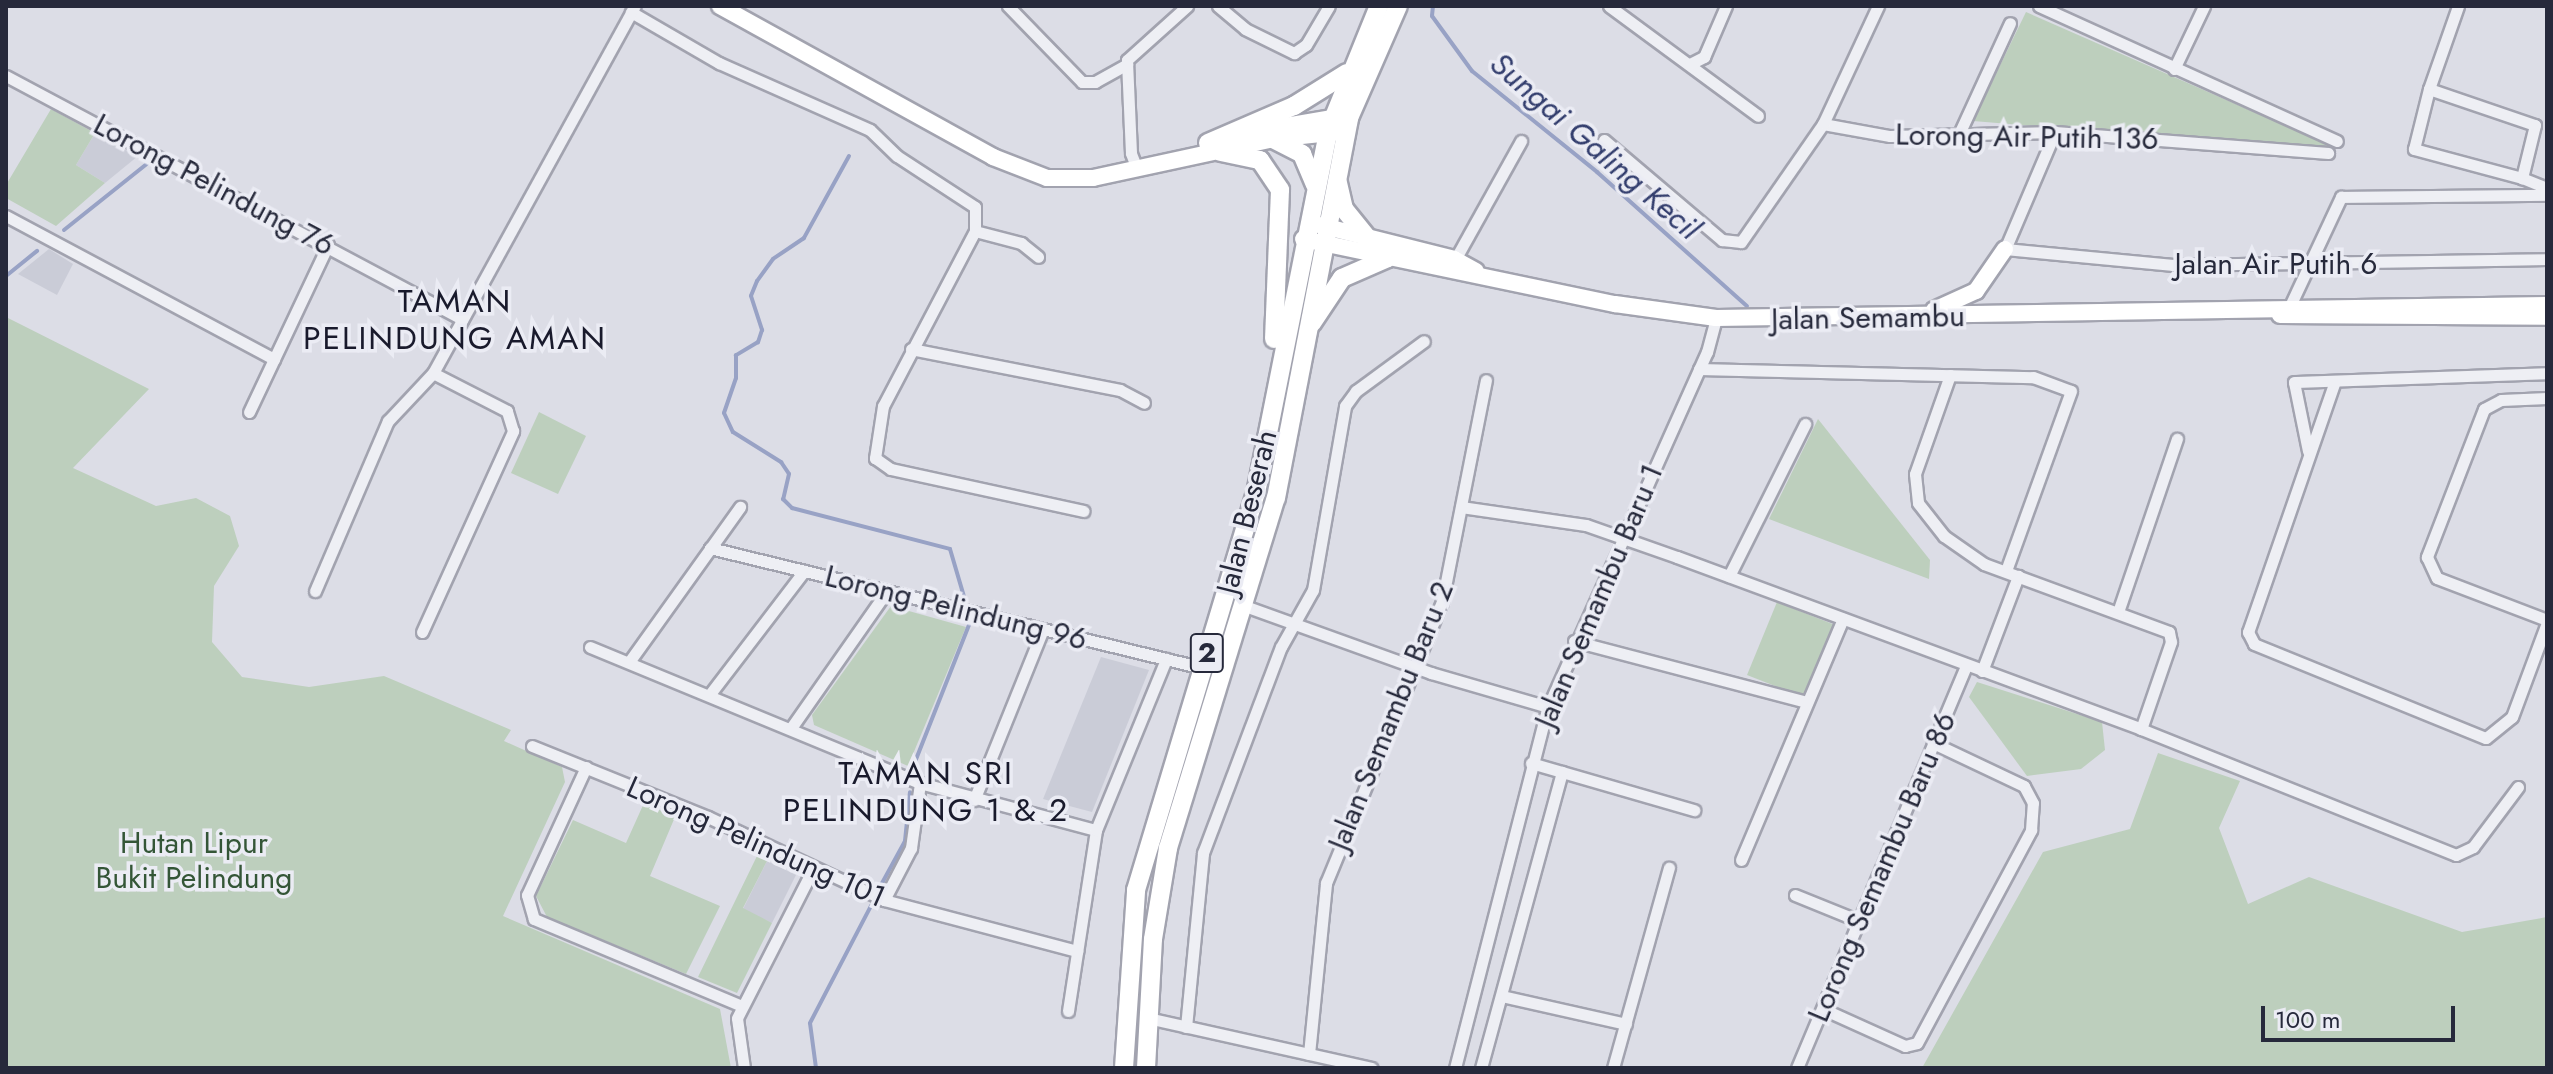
<!DOCTYPE html>
<html>
<head>
<meta charset="utf-8">
<style>
  body { margin:0 }
  #map { position:relative; width:2553px; height:1074px; overflow:hidden; background:#dcdde6; font-family:Jost,sans-serif }
  div>[style] { position:absolute }
  [style*='--x'] { left:calc(var(--x)*1px); top:calc(var(--y)*1px); width:calc(var(--w)*1px); rotate:calc(var(--a)*1deg) }
  .built>* { inset:0; background:#caccd7 }
  .green>* { inset:0; background:#bdcfbd }
  .stream>* { height:4px; margin:-2px; padding:0 2px; transform-origin:2px; border-radius:2px; background:#98a2c5 }
  .roads { filter:drop-shadow(2px 0 #a2a3af) drop-shadow(-2px 0 #a2a3af) drop-shadow(0 2px #a2a3af) drop-shadow(0 -2px #a2a3af) }
  .minor>* { height:11px; margin:-5.5px; padding:0 5.5px; transform-origin:5.5px; border-radius:5.5px; background:#eeeff4 }
  .secondary>* { height:16px; margin:-8px; padding:0 8px; transform-origin:8px; border-radius:8px; background:#fff }
  .trunk>* { height:18px; margin:-9px; padding:0 9px; transform-origin:9px; border-radius:9px; background:#fff }
  span { translate:-50% -50%; white-space:nowrap; text-align:center; line-height:1.15; -webkit-text-stroke:7px #ebecf4; paint-order:stroke }
  .shield-label span { padding:2px 6px; background:#ebecf4; border:2px solid; border-radius:6px; -webkit-text-stroke-width:0 }
  .shield-label { font-size:28px; color:#26293b; font-weight:700 }
  .street-label { font-size:30px; color:#26293b }
  .park-label { font-size:30px; color:#345637 }
  .water-label { font-size:32px; color:#323d6d; font-style:italic }
  .neighbourhood-label { font-size:32px; color:#191a2c; letter-spacing:2px }
  .frame { position:absolute; inset:0; border:8px solid #26293b; pointer-events:none }
  .scale { position:absolute; left:2261px; top:1006px; width:194px; height:36px; box-sizing:border-box; border:4px solid #26293b; border-top:0; padding-left:10px; font-size:24px; line-height:28px; white-space:nowrap; color:#26293b; -webkit-text-stroke:6px #ebecf4; paint-order:stroke }
</style>
</head>
<body>
<div id="map">
  <div class="built">
    <div style="clip-path:polygon(95px 133px,138px 156px,105px 183px,76px 165px)"></div>
    <div style="clip-path:polygon(49px 249px,73px 264px,57px 295px,18px 274px)"></div>
    <div style="clip-path:polygon(1101px 657px,1149px 670px,1092px 812px,1043px 799px)"></div>
    <div style="clip-path:polygon(767px 861px,796px 875px,772px 923px,743px 909px)"></div>
  </div>
  <div class="green">
    <div style="clip-path:polygon(2026px 12px,2331px 146px,2332px 150px,1973px 121px)"></div>
    <div style="clip-path:polygon(51px 109px,95px 133px,76px 165px,105px 183px,56px 226px,6px 198px,6px 185px)"></div>
    <div style="clip-path:polygon(6px 317px,149px 389px,73px 468px,156px 506px,196px 498px,230px 516px,239px 546px,214px 586px,212px 642px,242px 677px,309px 687px,384px 676px,511px 730px,504px 741px,562px 767px,565px 782px,503px 916px,720px 1009px,731px 1068px,6px 1068px)"></div>
    <div style="clip-path:polygon(539px 412px,586px 436px,558px 494px,511px 473px)"></div>
    <div style="clip-path:polygon(1818px 419px,1930px 560px,1929px 579px,1769px 519px)"></div>
    <div style="clip-path:polygon(1777px 602px,1835px 625px,1805px 698px,1747px 675px)"></div>
    <div style="clip-path:polygon(891px 606px,966px 627px,908px 766px,814px 725px,812px 715px)"></div>
    <div style="clip-path:polygon(1977px 682px,2102px 722px,2105px 750px,2081px 769px,2027px 776px,1969px 697px)"></div>
    <div style="clip-path:polygon(2158px 753px,2240px 781px,2219px 828px,2248px 904px,2309px 877px,2462px 932px,2547px 917px,2547px 1068px,1922px 1068px,2043px 852px,2130px 829px)"></div>
    <div style="clip-path:polygon(644px 803px,675px 817px,650px 876px,720px 906px,686px 974px,547px 917px,536px 896px,573px 820px,626px 843px)"></div>
    <div style="clip-path:polygon(757px 856px,767px 861px,743px 908px,772px 923px,737px 993px,698px 977px)"></div>
  </div>
  <div class="stream">
    <div style="--x:1433;--y:6;--w:10;--a:96"></div>
    <div style="--x:1432;--y:16;--w:68;--a:54"></div>
    <div style="--x:1472;--y:71;--w:161;--a:38.9"></div>
    <div style="--x:1597;--y:172;--w:201;--a:41.8"></div>
    <div style="--x:849;--y:156;--w:94;--a:118.8"></div>
    <div style="--x:804;--y:238;--w:37;--a:146"></div>
    <div style="--x:773;--y:259;--w:27;--a:126"></div>
    <div style="--x:757;--y:281;--w:16;--a:112"></div>
    <div style="--x:751;--y:296;--w:36;--a:72"></div>
    <div style="--x:762;--y:330;--w:13;--a:108"></div>
    <div style="--x:758;--y:342;--w:26;--a:149"></div>
    <div style="--x:736;--y:355;--w:23;--a:90"></div>
    <div style="--x:736;--y:378;--w:37;--a:109"></div>
    <div style="--x:724;--y:413;--w:21;--a:65"></div>
    <div style="--x:733;--y:432;--w:57;--a:32"></div>
    <div style="--x:781;--y:462;--w:14;--a:56"></div>
    <div style="--x:789;--y:474;--w:26;--a:103"></div>
    <div style="--x:783;--y:499;--w:13;--a:45"></div>
    <div style="--x:792;--y:508;--w:163;--a:14.5"></div>
    <div style="--x:950;--y:549;--w:53;--a:73.6"></div>
    <div style="--x:64;--y:230;--w:107;--a:-38.6"></div>
    <div style="--x:6;--y:276;--w:40;--a:-39"></div>
    <div style="--x:913;--y:767;--w:153;--a:-68.5"></div>
    <div style="--x:881;--y:885;--w:50;--a:-61.4"></div>
    <div style="--x:905;--y:841;--w:49;--a:-84.2"></div>
    <div style="--x:816;--y:1068;--w:45;--a:-97.6"></div>
    <div style="--x:810;--y:1023;--w:132;--a:-62.5"></div>
  </div>
  <div class="roads">
    <div class="minor">
      <div style="--x:1008;--y:6;--w:106;--a:45.8"></div>
      <div style="--x:1082;--y:82;--w:13;--a:0"></div>
      <div style="--x:1095;--y:82;--w:37;--a:-29"></div>
      <div style="--x:1218;--y:6;--w:35;--a:40"></div>
      <div style="--x:1245;--y:29;--w:55;--a:26.1"></div>
      <div style="--x:1294;--y:53;--w:14;--a:-34"></div>
      <div style="--x:1306;--y:45;--w:45;--a:-59.5"></div>
      <div style="--x:1609;--y:6;--w:185;--a:36.4"></div>
      <div style="--x:2039;--y:6;--w:327;--a:24.4"></div>
      <div style="--x:631;--y:12;--w:102;--a:30.1"></div>
      <div style="--x:719;--y:63;--w:165;--a:23.9"></div>
      <div style="--x:870;--y:130;--w:37;--a:44"></div>
      <div style="--x:897;--y:156;--w:93;--a:33.2"></div>
      <div style="--x:975;--y:207;--w:24;--a:90"></div>
      <div style="--x:975;--y:231;--w:198;--a:117.7"></div>
      <div style="--x:883;--y:406;--w:53;--a:98.7"></div>
      <div style="--x:875;--y:458;--w:19;--a:35"></div>
      <div style="--x:891;--y:469;--w:197;--a:12.3"></div>
      <div style="--x:1690;--y:64;--w:16;--a:-27"></div>
      <div style="--x:1704;--y:57;--w:56;--a:-66.7"></div>
      <div style="--x:2174;--y:69;--w:70;--a:-64.5"></div>
      <div style="--x:6;--y:76;--w:517;--a:28.05"></div>
      <div style="--x:2429;--y:89;--w:112;--a:18.8"></div>
      <div style="--x:2535;--y:125;--w:55;--a:103.8"></div>
      <div style="--x:2522;--y:178;--w:112;--a:-165"></div>
      <div style="--x:2414;--y:149;--w:62;--a:-76"></div>
      <div style="--x:2429;--y:89;--w:88;--a:-70.7"></div>
      <div style="--x:1823;--y:124;--w:68;--a:10.2"></div>
      <div style="--x:1890;--y:136;--w:165;--a:-1.4"></div>
      <div style="--x:2055;--y:132;--w:274;--a:4.4"></div>
      <div style="--x:2055;--y:132;--w:127;--a:113.1"></div>
      <div style="--x:2005;--y:249;--w:169;--a:5.4"></div>
      <div style="--x:2173;--y:265;--w:374;--a:-0.9"></div>
      <div style="--x:1959;--y:134;--w:122;--a:-65.3"></div>
      <div style="--x:1604;--y:140;--w:155;--a:40.3"></div>
      <div style="--x:1722;--y:240;--w:19;--a:6"></div>
      <div style="--x:1741;--y:242;--w:144;--a:-55.2"></div>
      <div style="--x:1823;--y:124;--w:130;--a:-65"></div>
      <div style="--x:1137;--y:169;--w:17;--a:-111"></div>
      <div style="--x:1131;--y:153;--w:93;--a:-92.5"></div>
      <div style="--x:1127;--y:60;--w:81;--a:-42"></div>
      <div style="--x:2522;--y:178;--w:27;--a:22"></div>
      <div style="--x:6;--y:216;--w:304;--a:28.1"></div>
      <div style="--x:975;--y:231;--w:48;--a:14.6"></div>
      <div style="--x:1021;--y:243;--w:22;--a:39"></div>
      <div style="--x:1452;--y:265;--w:142;--a:-60.9"></div>
      <div style="--x:2289;--y:308;--w:123;--a:-64.9"></div>
      <div style="--x:2341;--y:197;--w:206;--a:-0.6"></div>
      <div style="--x:911;--y:349;--w:213;--a:11.1"></div>
      <div style="--x:1120;--y:390;--w:27;--a:28"></div>
      <div style="--x:1699;--y:369;--w:334;--a:1.4"></div>
      <div style="--x:2033;--y:377;--w:40;--a:20.2"></div>
      <div style="--x:2071;--y:391;--w:191;--a:109.9"></div>
      <div style="--x:1950;--y:375;--w:105;--a:109.5"></div>
      <div style="--x:1915;--y:474;--w:29;--a:84"></div>
      <div style="--x:1918;--y:503;--w:42;--a:51.8"></div>
      <div style="--x:1944;--y:536;--w:49;--a:35"></div>
      <div style="--x:1984;--y:564;--w:197;--a:20.2"></div>
      <div style="--x:2169;--y:632;--w:10;--a:79"></div>
      <div style="--x:2171;--y:642;--w:92;--a:109"></div>
      <div style="--x:2335;--y:381;--w:266;--a:109.1"></div>
      <div style="--x:2248;--y:632;--w:13;--a:63"></div>
      <div style="--x:2254;--y:644;--w:250;--a:22.1"></div>
      <div style="--x:2486;--y:738;--w:33;--a:-39"></div>
      <div style="--x:2512;--y:717;--w:100;--a:-69.6"></div>
      <div style="--x:2547;--y:398;--w:46;--a:177.5"></div>
      <div style="--x:2501;--y:400;--w:19;--a:152"></div>
      <div style="--x:2484;--y:409;--w:159;--a:111.1"></div>
      <div style="--x:2427;--y:557;--w:23;--a:65"></div>
      <div style="--x:2437;--y:578;--w:118;--a:20.9"></div>
      <div style="--x:249;--y:412;--w:185;--a:-64.7"></div>
      <div style="--x:2308;--y:451;--w:70;--a:-101.5"></div>
      <div style="--x:2294;--y:382;--w:253;--a:-2"></div>
      <div style="--x:1461;--y:507;--w:126;--a:8.2"></div>
      <div style="--x:1586;--y:525;--w:96;--a:19.4"></div>
      <div style="--x:1677;--y:557;--w:495;--a:20.3"></div>
      <div style="--x:2141;--y:729;--w:339;--a:21.8"></div>
      <div style="--x:2456;--y:855;--w:19;--a:-25"></div>
      <div style="--x:2473;--y:847;--w:75;--a:-53.1"></div>
      <div style="--x:710;--y:548;--w:507;--a:13.68"></div>
      <div style="--x:1729;--y:576;--w:170;--a:-63.4"></div>
      <div style="--x:315;--y:591;--w:185;--a:-66.8"></div>
      <div style="--x:388;--y:421;--w:66;--a:-46.8"></div>
      <div style="--x:433;--y:373;--w:418;--a:-61.2"></div>
      <div style="--x:1242;--y:605;--w:201;--a:19.8"></div>
      <div style="--x:1431;--y:673;--w:122;--a:16.2"></div>
      <div style="--x:2118;--y:612;--w:183;--a:-71.2"></div>
      <div style="--x:422;--y:632;--w:221;--a:-65.6"></div>
      <div style="--x:513;--y:431;--w:21;--a:-107"></div>
      <div style="--x:507;--y:411;--w:83;--a:-152.8"></div>
      <div style="--x:1574;--y:641;--w:241;--a:14.7"></div>
      <div style="--x:590;--y:647;--w:357;--a:22.4"></div>
      <div style="--x:920;--y:783;--w:182;--a:15"></div>
      <div style="--x:629;--y:662;--w:191;--a:-54.4"></div>
      <div style="--x:1982;--y:671;--w:102;--a:-69.2"></div>
      <div style="--x:710;--y:694;--w:155;--a:-52.6"></div>
      <div style="--x:791;--y:728;--w:167;--a:-55"></div>
      <div style="--x:532;--y:746;--w:190;--a:22"></div>
      <div style="--x:708;--y:817;--w:195;--a:25.2"></div>
      <div style="--x:884;--y:900;--w:200;--a:14.8"></div>
      <div style="--x:1531;--y:763;--w:170;--a:16.1"></div>
      <div style="--x:586;--y:767;--w:141;--a:114.7"></div>
      <div style="--x:527;--y:895;--w:25;--a:74"></div>
      <div style="--x:534;--y:919;--w:225;--a:22.7"></div>
      <div style="--x:974;--y:800;--w:184;--a:-68"></div>
      <div style="--x:1741;--y:860;--w:262;--a:-67.1"></div>
      <div style="--x:1795;--y:895;--w:69;--a:22.1"></div>
      <div style="--x:884;--y:900;--w:59;--a:-62.6"></div>
      <div style="--x:911;--y:848;--w:66;--a:-82.1"></div>
      <div style="--x:1502;--y:996;--w:127;--a:12.7"></div>
      <div style="--x:1823;--y:1009;--w:90;--a:24.3"></div>
      <div style="--x:1905;--y:1046;--w:12;--a:-14"></div>
      <div style="--x:1917;--y:1043;--w:242;--a:-61.8"></div>
      <div style="--x:2031;--y:830;--w:27;--a:-86"></div>
      <div style="--x:2033;--y:803;--w:19;--a:-118"></div>
      <div style="--x:2024;--y:786;--w:101;--a:-154.7"></div>
      <div style="--x:1068;--y:1011;--w:183;--a:-81.2"></div>
      <div style="--x:1096;--y:830;--w:185;--a:-67.7"></div>
      <div style="--x:1148;--y:1018;--w:229;--a:12.6"></div>
      <div style="--x:1186;--y:1027;--w:175;--a:-84.4"></div>
      <div style="--x:1203;--y:853;--w:220;--a:-69.3"></div>
      <div style="--x:1281;--y:647;--w:65;--a:-60.7"></div>
      <div style="--x:1313;--y:590;--w:187;--a:-80.1"></div>
      <div style="--x:1345;--y:406;--w:19;--a:-54"></div>
      <div style="--x:1356;--y:391;--w:84;--a:-36.3"></div>
      <div style="--x:1309;--y:1054;--w:172;--a:-84.3"></div>
      <div style="--x:1326;--y:883;--w:304;--a:-67.6"></div>
      <div style="--x:1442;--y:602;--w:226;--a:-78.8"></div>
      <div style="--x:744;--y:1068;--w:50;--a:-98"></div>
      <div style="--x:737;--y:1018;--w:169;--a:-63"></div>
      <div style="--x:1455;--y:1068;--w:373;--a:-75.6"></div>
      <div style="--x:1548;--y:707;--w:389;--a:-65.9"></div>
      <div style="--x:1707;--y:352;--w:35;--a:-75"></div>
      <div style="--x:1481;--y:1068;--w:307;--a:-74.7"></div>
      <div style="--x:1613;--y:1068;--w:208;--a:-74.4"></div>
      <div style="--x:1797;--y:1068;--w:436;--a:-67.2"></div>
    </div>
    <div class="secondary">
      <div style="--x:720;--y:6;--w:312;--a:28.9"></div>
      <div style="--x:993;--y:157;--w:58;--a:21.3"></div>
      <div style="--x:1047;--y:178;--w:46;--a:0"></div>
      <div style="--x:1093;--y:178;--w:184;--a:-12.2"></div>
      <div style="--x:1273;--y:139;--w:67;--a:-6"></div>
      <div style="--x:1245;--y:133;--w:99;--a:-9.8"></div>
      <div style="--x:1319;--y:225;--w:139;--a:14.1"></div>
      <div style="--x:1454;--y:259;--w:25;--a:29"></div>
      <div style="--x:1303;--y:239;--w:319;--a:11.8"></div>
      <div style="--x:1615;--y:304;--w:102;--a:7.9"></div>
      <div style="--x:1716;--y:318;--w:831;--a:-0.9"></div>
      <div style="--x:1934;--y:310;--w:46;--a:-24.3"></div>
      <div style="--x:1976;--y:291;--w:51;--a:-55.4"></div>
      <div style="--x:2280;--y:315;--w:267;--a:0.4"></div>
    </div>
    <div class="trunk">
      <div style="--x:1273;--y:139;--w:33;--a:27"></div>
      <div style="--x:1302;--y:154;--w:33;--a:67"></div>
      <div style="--x:1208;--y:143;--w:94;--a:-23.3"></div>
      <div style="--x:1294;--y:106;--w:62;--a:-31.9"></div>
      <div style="--x:1221;--y:152;--w:40;--a:12"></div>
      <div style="--x:1260;--y:160;--w:36;--a:56"></div>
      <div style="--x:1280;--y:190;--w:149;--a:92.3"></div>
      <div style="--x:1338;--y:183;--w:27;--a:77"></div>
      <div style="--x:1344;--y:209;--w:36;--a:51"></div>
      <div style="--x:1312;--y:323;--w:54;--a:-56.3"></div>
      <div style="--x:1342;--y:278;--w:50;--a:-23.5"></div>
      <div style="--x:1124;--y:1068;--w:178;--a:-86.1"></div>
      <div style="--x:1136;--y:890;--w:415;--a:-73.2"></div>
      <div style="--x:1256;--y:493;--w:371;--a:-78.7"></div>
      <div style="--x:1329;--y:129;--w:133;--a:-67.9"></div>
      <div style="--x:1146;--y:1068;--w:129;--a:-86.9"></div>
      <div style="--x:1153;--y:939;--w:92;--a:-80.6"></div>
      <div style="--x:1168;--y:848;--w:366;--a:-72.9"></div>
      <div style="--x:1276;--y:498;--w:387;--a:-79.1"></div>
      <div style="--x:1349;--y:118;--w:122;--a:-66.4"></div>
    </div>
  </div>
  <div class="shield-label">
    <span style="left:1207px;top:653px">2</span>
  </div>
  <div class="street-label">
    <span style="left:2027px;top:137px;rotate:1deg">Lorong Air Putih 136</span>
    <span style="left:214px;top:185px;rotate:28deg">Lorong Pelindung 76</span>
    <span style="left:2276px;top:264px">Jalan Air Putih 6</span>
    <span style="left:1868px;top:318px;rotate:-1deg">Jalan Semambu</span>
    <span style="left:1247px;top:512px;rotate:-76deg">Jalan Beserah</span>
    <span style="left:1599px;top:596px;rotate:-67deg">Jalan Semambu Baru 1</span>
    <span style="left:956px;top:608px;rotate:14deg">Lorong Pelindung 96</span>
    <span style="left:1391px;top:716px;rotate:-68deg">Jalan Semambu Baru 2</span>
    <span style="left:756px;top:842px;rotate:24deg">Lorong Pelindung 101</span>
    <span style="left:1882px;top:867px;rotate:-67deg">Lorong Semambu Baru 86</span>
  </div>
  <div class="park-label">
    <span style="left:194px;top:860px">Hutan Lipur<br>Bukit Pelindung</span>
  </div>
  <div class="water-label">
    <span style="left:1595px;top:146px;rotate:41deg">Sungai Galing Kecil</span>
  </div>
  <div class="neighbourhood-label">
    <span style="left:455px;top:320px">TAMAN<br>PELINDUNG AMAN</span>
    <span style="left:926px;top:792px">TAMAN SRI<br>PELINDUNG 1 &amp; 2</span>
  </div>
  <div class="frame"></div>
  <div class="scale">100 m</div>
</div>
</body>
</html>
